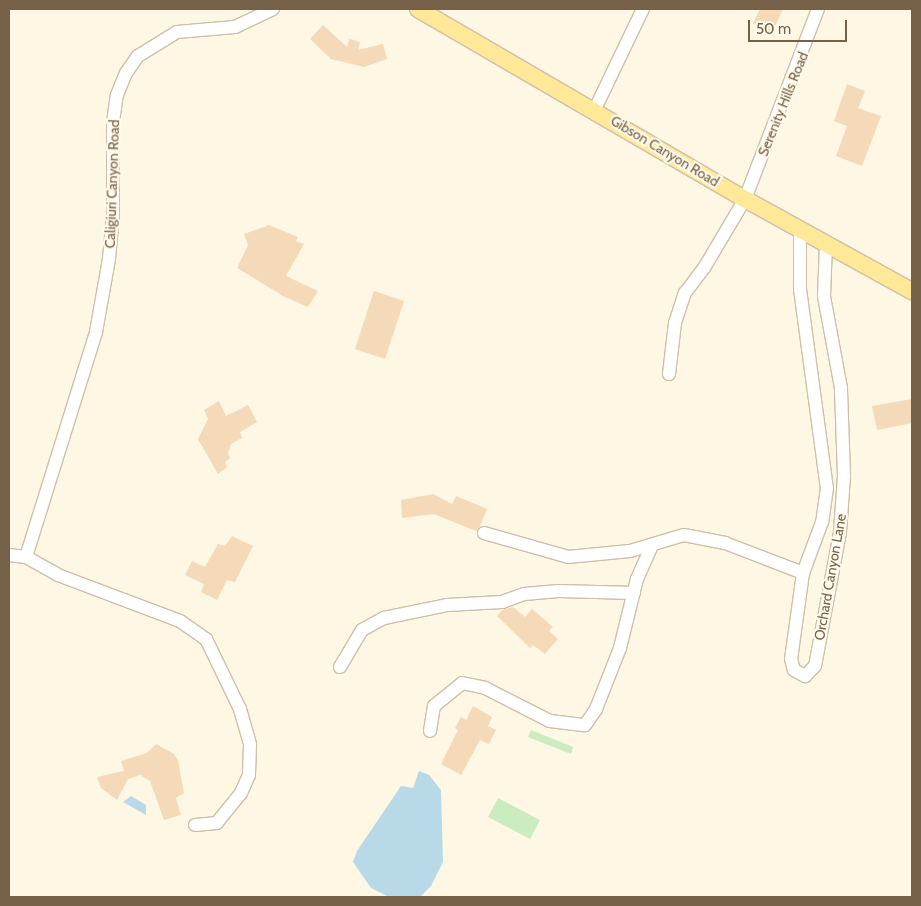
<!DOCTYPE html>
<html>
<head>
<meta charset="utf-8">
<style>
  body { margin:0 }
  #map { position:relative; width:921px; height:906px; overflow:hidden; background:#fdf7e3; font-family:Cabin,sans-serif }
  div>[style] { position:absolute }
  [style*='--x'] { left:calc(var(--x)*1px); top:calc(var(--y)*1px); width:calc(var(--w)*1px); rotate:calc(var(--a)*1deg) }
  .green>* { inset:0; background:#cbebc1 }
  .water>* { inset:0; background:#b7d9e8 }
  .building>* { inset:0; background:#f4dab9 }
  .roads { filter:drop-shadow(1px 0 #cfbfa9) drop-shadow(-1px 0 #cfbfa9) drop-shadow(0 1px #cfbfa9) drop-shadow(0 -1px #cfbfa9) }
  .minor>* { height:12px; margin:-6px; padding:0 6px; transform-origin:6px; border-radius:6px; background:#fff }
  .major>* { height:16px; margin:-8px; padding:0 8px; transform-origin:8px; border-radius:8px; background:#ffe898 }
  span { translate:-50% -50%; white-space:nowrap; text-align:center; line-height:1.15; -webkit-text-stroke:4.5px #fffaea; paint-order:stroke }
  .street-label { font-size:14px; color:#766048 }
  .frame { position:absolute; inset:0; border:10px solid #766048; pointer-events:none }
  .scale { position:absolute; left:748px; top:20px; width:99px; height:22px; box-sizing:border-box; border:2px solid #766048; border-top:0; padding-left:6px; font-size:15px; line-height:18px; white-space:nowrap; color:#766048; -webkit-text-stroke:4px #fffaea; paint-order:stroke }
</style>
</head>
<body>
<div id="map">
  <div class="green">
    <div style="clip-path:polygon(531px 730px,573px 747px,571px 754px,528px 737px)"></div>
    <div style="clip-path:polygon(498px 798px,540px 820px,530px 839px,488px 817px)"></div>
  </div>
  <div class="water">
    <div style="clip-path:polygon(419px 771px,429px 775px,441px 790px,443px 862px,431px 886px,421px 896px,387px 896px,371px 888px,353px 862px,357px 851px,401px 786px,413px 788px)"></div>
    <div style="clip-path:polygon(131px 796px,146px 805px,146px 815px,123px 802px)"></div>
  </div>
  <div class="building">
    <div style="clip-path:polygon(760px 9px,783px 9px,772px 33px,753px 23px)"></div>
    <div style="clip-path:polygon(323px 25px,347px 47px,349px 39px,360px 42px,358px 50px,383px 44px,387px 59px,364px 67px,331px 59px,310px 39px)"></div>
    <div style="clip-path:polygon(847px 84px,865px 91px,858px 108px,881px 116px,862px 166px,836px 156px,847px 126px,834px 121px)"></div>
    <div style="clip-path:polygon(269px 225px,298px 237px,296px 241px,304px 244px,286px 276px,318px 291px,308px 307px,283px 296px,237px 268px,248px 245px,244px 234px)"></div>
    <div style="clip-path:polygon(374px 291px,404px 301px,385px 359px,355px 349px)"></div>
    <div style="clip-path:polygon(912px 399px,912px 423px,877px 430px,872px 406px)"></div>
    <div style="clip-path:polygon(219px 401px,226px 416px,248px 405px,257px 422px,240px 432px,242px 438px,231px 444px,228px 453px,230px 458px,225px 462px,227px 467px,218px 474px,198px 439px,208px 419px,204px 410px)"></div>
    <div style="clip-path:polygon(433px 494px,452px 504px,456px 496px,487px 509px,480px 526px,476px 531px,434px 514px,402px 518px,401px 500px)"></div>
    <div style="clip-path:polygon(232px 536px,253px 546px,235px 582px,227px 580px,217px 600px,201px 592px,204px 584px,185px 575px,192px 561px,205px 567px,218px 544px,225px 546px)"></div>
    <div style="clip-path:polygon(513px 607px,525px 617px,532px 609px,553px 627px,549px 631px,558px 639px,545px 654px,533px 645px,530px 648px,497px 616px,502px 610px)"></div>
    <div style="clip-path:polygon(473px 706px,492px 717px,488px 726px,496px 730px,489px 744px,480px 740px,461px 775px,441px 764px,458px 730px,455px 728px,461px 717px,466px 720px)"></div>
    <div style="clip-path:polygon(156px 744px,174px 754px,178px 760px,184px 793px,176px 798px,181px 815px,164px 820px,150px 781px,140px 775px,128px 779px,117px 800px,101px 788px,97px 777px,124px 771px,121px 761px,147px 753px)"></div>
  </div>
  <div class="roads">
    <div class="minor">
      <div style="--x:595;--y:109;--w:111;--a:-64.4"></div>
      <div style="--x:800;--y:230;--w:59;--a:90"></div>
      <div style="--x:800;--y:289;--w:201;--a:82.3"></div>
      <div style="--x:827;--y:488;--w:34;--a:98"></div>
      <div style="--x:822;--y:522;--w:54;--a:110.4"></div>
      <div style="--x:803;--y:573;--w:87;--a:97.9"></div>
      <div style="--x:791;--y:659;--w:11;--a:75"></div>
      <div style="--x:794;--y:670;--w:13;--a:29"></div>
      <div style="--x:805;--y:676;--w:14;--a:-45"></div>
      <div style="--x:815;--y:666;--w:136;--a:-79.4"></div>
      <div style="--x:840;--y:532;--w:56;--a:-85.9"></div>
      <div style="--x:844;--y:476;--w:88;--a:-92"></div>
      <div style="--x:841;--y:388;--w:94;--a:-100.5"></div>
      <div style="--x:824;--y:296;--w:52;--a:-87.8"></div>
      <div style="--x:669;--y:374;--w:51;--a:-83.3"></div>
      <div style="--x:675;--y:323;--w:32;--a:-72"></div>
      <div style="--x:685;--y:293;--w:31;--a:-53"></div>
      <div style="--x:704;--y:268;--w:80;--a:-59.3"></div>
      <div style="--x:745;--y:199;--w:204;--a:-69"></div>
      <div style="--x:484;--y:533;--w:87;--a:15.9"></div>
      <div style="--x:568;--y:557;--w:62;--a:-5.5"></div>
      <div style="--x:630;--y:551;--w:56;--a:-16.5"></div>
      <div style="--x:684;--y:535;--w:42;--a:11"></div>
      <div style="--x:725;--y:543;--w:84;--a:21"></div>
      <div style="--x:9;--y:555;--w:17;--a:7"></div>
      <div style="--x:26;--y:557;--w:236;--a:-72.7"></div>
      <div style="--x:96;--y:332;--w:74;--a:-79.9"></div>
      <div style="--x:109;--y:259;--w:45;--a:-84.9"></div>
      <div style="--x:113;--y:214;--w:92;--a:-90"></div>
      <div style="--x:113;--y:122;--w:27;--a:-82"></div>
      <div style="--x:117;--y:95;--w:24;--a:-68"></div>
      <div style="--x:126;--y:73;--w:21;--a:-55"></div>
      <div style="--x:138;--y:56;--w:46;--a:-31.6"></div>
      <div style="--x:177;--y:32;--w:58;--a:-4.9"></div>
      <div style="--x:235;--y:27;--w:42;--a:-25.3"></div>
      <div style="--x:26;--y:557;--w:37;--a:29"></div>
      <div style="--x:58;--y:575;--w:130;--a:20.7"></div>
      <div style="--x:180;--y:621;--w:32;--a:35"></div>
      <div style="--x:206;--y:639;--w:78;--a:64.1"></div>
      <div style="--x:240;--y:709;--w:37;--a:74"></div>
      <div style="--x:250;--y:745;--w:30;--a:92"></div>
      <div style="--x:249;--y:775;--w:20;--a:114"></div>
      <div style="--x:241;--y:793;--w:38;--a:129"></div>
      <div style="--x:217;--y:823;--w:22;--a:175"></div>
      <div style="--x:340;--y:667;--w:43;--a:-59.3"></div>
      <div style="--x:362;--y:630;--w:25;--a:-29"></div>
      <div style="--x:384;--y:618;--w:64;--a:-11.7"></div>
      <div style="--x:447;--y:605;--w:55;--a:-3.1"></div>
      <div style="--x:502;--y:602;--w:23;--a:-20"></div>
      <div style="--x:524;--y:594;--w:35;--a:-5"></div>
      <div style="--x:559;--y:591;--w:75;--a:1.5"></div>
      <div style="--x:430;--y:731;--w:25;--a:-81"></div>
      <div style="--x:434;--y:706;--w:36;--a:-39"></div>
      <div style="--x:462;--y:683;--w:24;--a:12"></div>
      <div style="--x:485;--y:688;--w:73;--a:26.9"></div>
      <div style="--x:550;--y:721;--w:35;--a:7"></div>
      <div style="--x:585;--y:725;--w:19;--a:-55"></div>
      <div style="--x:596;--y:709;--w:66;--a:-68.5"></div>
      <div style="--x:620;--y:648;--w:71;--a:-76.2"></div>
      <div style="--x:637;--y:579;--w:37;--a:-66"></div>
    </div>
    <div class="major">
      <div style="--x:418;--y:9;--w:378;--a:30.2"></div>
      <div style="--x:745;--y:199;--w:191;--a:28.9"></div>
    </div>
  </div>
  <div class="street-label">
    <span style="left:783px;top:104px;rotate:-68deg">Serenity Hills Road</span>
    <span style="left:665px;top:151px;rotate:31deg">Gibson Canyon Road</span>
    <span style="left:112px;top:184px;rotate:-88deg">Caligiuri Canyon Road</span>
    <span style="left:830px;top:577px;rotate:-80deg">Orchard Canyon Lane</span>
  </div>
  <div class="frame"></div>
  <div class="scale">50 m</div>
</div>
</body>
</html>
